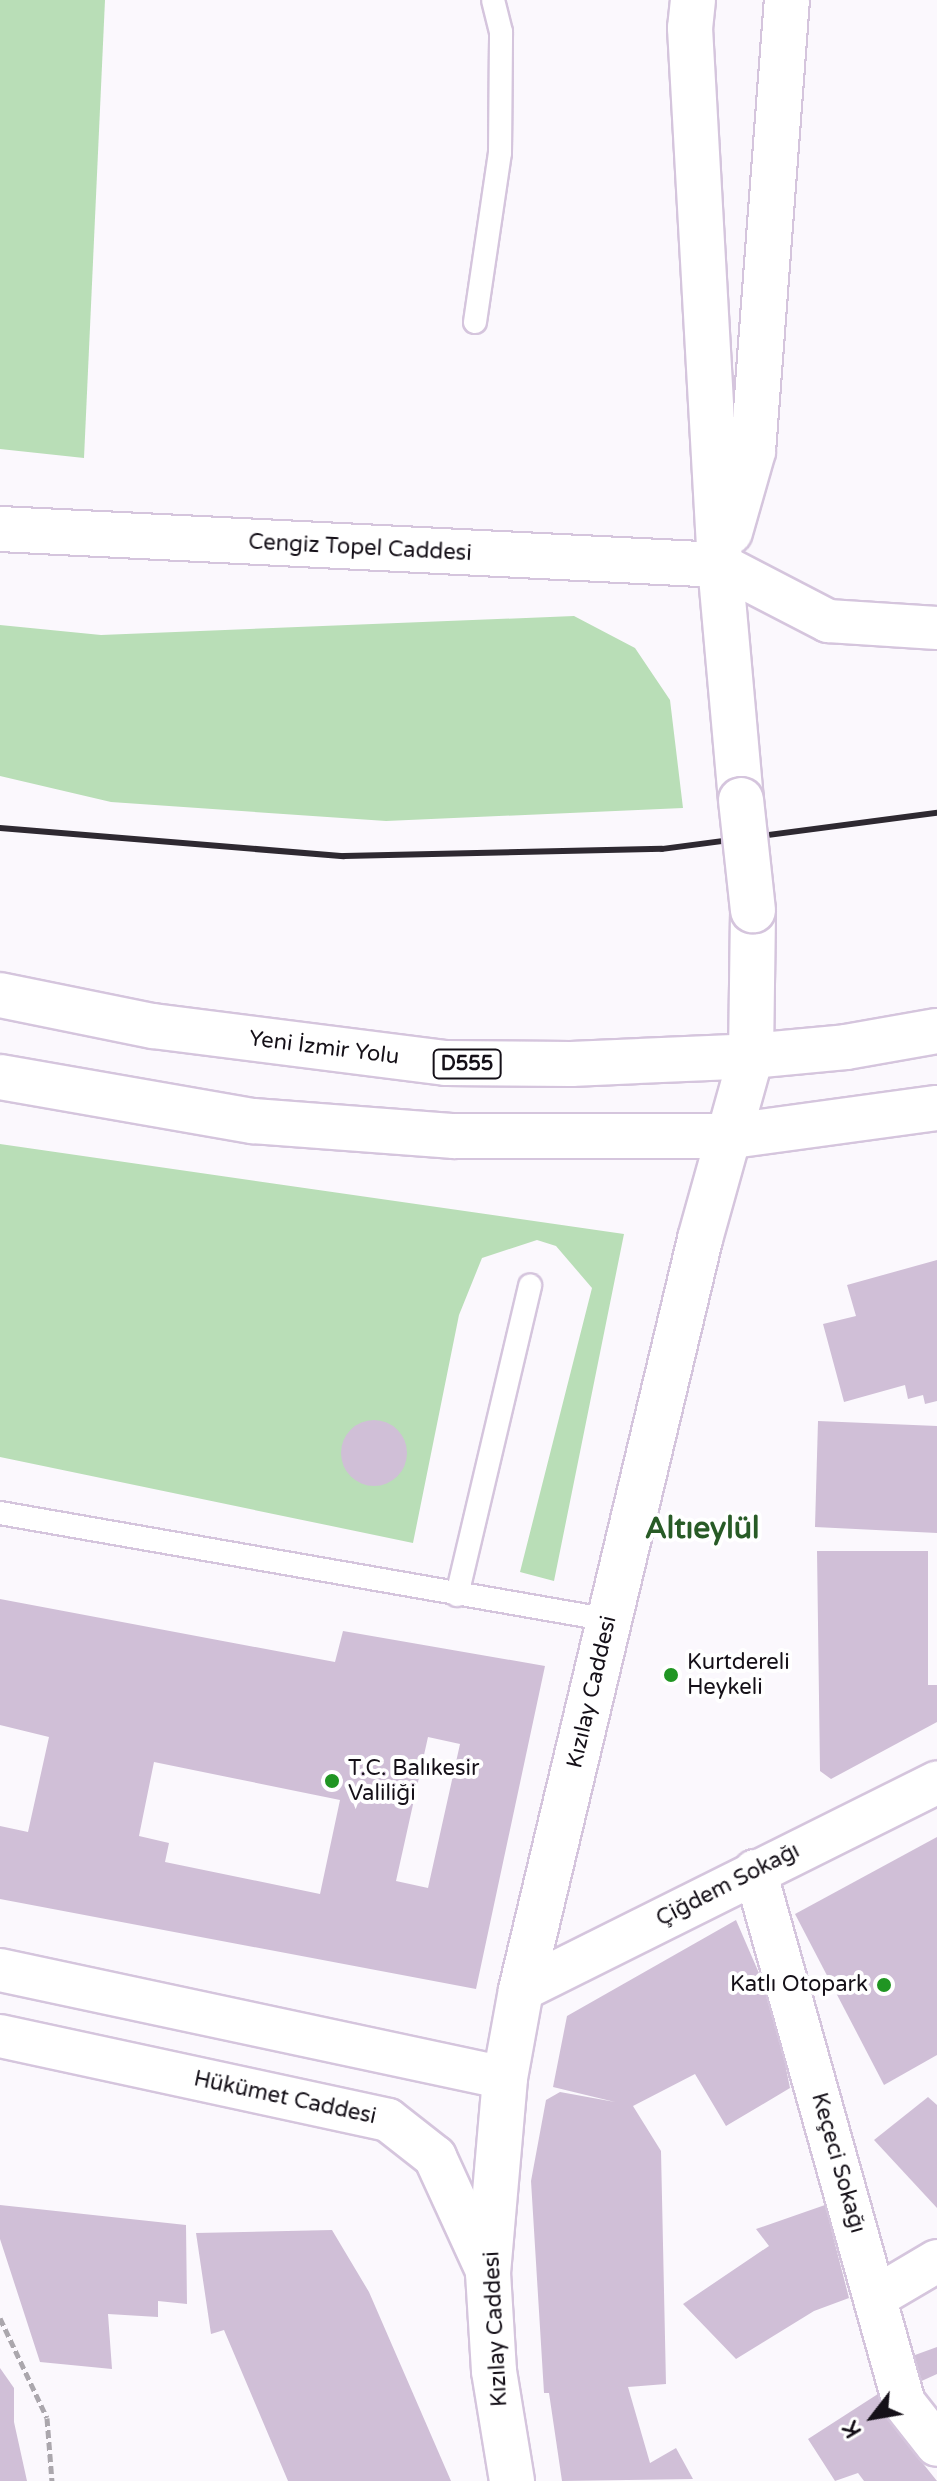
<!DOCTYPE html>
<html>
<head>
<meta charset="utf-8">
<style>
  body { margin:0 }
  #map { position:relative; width:937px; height:2481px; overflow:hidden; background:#fbf8fd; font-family:"Varela Round",sans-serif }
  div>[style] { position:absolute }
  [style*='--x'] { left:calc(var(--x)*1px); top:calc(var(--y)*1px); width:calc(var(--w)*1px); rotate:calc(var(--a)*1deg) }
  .green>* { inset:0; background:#b9deb7 }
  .building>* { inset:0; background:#d0bfd7 }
  .round { border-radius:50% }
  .path>* { height:5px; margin-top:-2.5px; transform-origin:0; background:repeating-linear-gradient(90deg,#aba7ad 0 8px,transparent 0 12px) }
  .roads { filter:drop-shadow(2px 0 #d5c5dd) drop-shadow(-2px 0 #d5c5dd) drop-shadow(0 2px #d5c5dd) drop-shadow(0 -2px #d5c5dd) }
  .service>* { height:22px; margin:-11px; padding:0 11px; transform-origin:11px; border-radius:11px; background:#fff }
  .minor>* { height:42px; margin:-21px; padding:0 21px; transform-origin:21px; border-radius:21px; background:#fff }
  .secondary>* { height:44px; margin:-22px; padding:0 22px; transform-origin:22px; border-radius:22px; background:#fff }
  .trunk>* { height:44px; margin:-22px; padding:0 22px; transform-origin:22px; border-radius:22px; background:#fff }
  .rail>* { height:6px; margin:-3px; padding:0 3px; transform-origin:3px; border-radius:3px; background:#2e2931 }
  .bridges { filter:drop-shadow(2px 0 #d5c5dd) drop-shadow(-2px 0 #d5c5dd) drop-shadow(0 2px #d5c5dd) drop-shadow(0 -2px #d5c5dd) }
  .secondary-bridge>* { height:44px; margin:-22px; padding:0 22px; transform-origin:22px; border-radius:22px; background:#fff }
  .dots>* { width:22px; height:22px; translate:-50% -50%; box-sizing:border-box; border:4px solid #fff; border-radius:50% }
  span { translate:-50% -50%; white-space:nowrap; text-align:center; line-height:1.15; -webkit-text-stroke:8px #fff; paint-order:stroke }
  .shield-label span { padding:2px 6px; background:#fff; border:2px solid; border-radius:6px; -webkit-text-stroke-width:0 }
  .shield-label { font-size:20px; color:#151018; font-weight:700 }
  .street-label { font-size:22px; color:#151018 }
  .poi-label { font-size:22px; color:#151018 }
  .left { translate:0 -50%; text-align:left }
  .right { translate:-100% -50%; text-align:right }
  .district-label { font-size:30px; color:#285b26; font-weight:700 }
  .north { position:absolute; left:833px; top:2377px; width:80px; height:80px; -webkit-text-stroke:6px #fff; paint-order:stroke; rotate:239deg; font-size:22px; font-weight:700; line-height:32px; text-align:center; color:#151018 }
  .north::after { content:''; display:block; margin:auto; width:28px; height:36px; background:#151018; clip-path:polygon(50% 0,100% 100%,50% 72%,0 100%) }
</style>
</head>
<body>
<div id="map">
  <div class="green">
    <div style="clip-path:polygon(0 0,105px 0,84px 458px,0 449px)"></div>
    <div style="clip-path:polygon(574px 616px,635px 648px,670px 700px,683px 808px,386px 821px,111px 802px,0 776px,0 625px,101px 635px)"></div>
    <div style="clip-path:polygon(0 1144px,624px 1234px,554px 1581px,520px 1572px,592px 1288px,556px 1246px,537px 1240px,482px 1258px,459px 1315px,413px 1543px,0 1457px)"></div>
  </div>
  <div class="building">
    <div style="clip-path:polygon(937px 1260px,937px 1401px,925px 1404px,923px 1395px,908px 1399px,905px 1385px,844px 1402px,823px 1324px,856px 1316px,847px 1285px)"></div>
    <div class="round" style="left:341px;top:1420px;width:66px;height:66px"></div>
    <div style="clip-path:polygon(818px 1421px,937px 1426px,937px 1533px,815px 1527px)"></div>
    <div style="clip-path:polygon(817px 1551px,928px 1551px,928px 1685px,937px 1685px,937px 1722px,831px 1779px,820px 1771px)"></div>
    <div style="clip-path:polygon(evenodd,0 1599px,335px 1662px,343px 1631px,545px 1666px,476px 1989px,0 1899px,0 1826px,28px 1832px,49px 1737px,0 1725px,0 1599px,428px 1737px,460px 1744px,428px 1888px,396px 1881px,428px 1737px,0 1599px,154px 1762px,340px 1800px,320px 1894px,165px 1862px,169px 1843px,139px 1836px,154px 1762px)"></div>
    <div style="clip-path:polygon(937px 1837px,937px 2055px,884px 2085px,795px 1914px)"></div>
    <div style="clip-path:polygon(736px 1920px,774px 2008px,790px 2088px,726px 2126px,695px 2074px,633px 2106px,661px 2151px,666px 2384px,628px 2387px,650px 2463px,676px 2448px,693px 2479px,562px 2481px,549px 2393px,544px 2393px,531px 2181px,546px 2100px,560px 2092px,615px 2102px,553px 2087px,567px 2016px)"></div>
    <div style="clip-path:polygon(928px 2097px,937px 2105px,937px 2208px,874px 2140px)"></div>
    <div style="clip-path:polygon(0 2205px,186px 2225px,187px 2304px,158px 2301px,158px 2317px,108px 2314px,112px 2369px,40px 2362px,0 2239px)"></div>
    <div style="clip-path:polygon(825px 2205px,849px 2298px,814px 2311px,736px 2359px,683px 2304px,769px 2246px,756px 2229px)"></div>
    <div style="clip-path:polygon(332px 2230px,369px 2292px,451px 2481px,288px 2481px,224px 2330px,211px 2334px,196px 2233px)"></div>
    <div style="clip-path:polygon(937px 2347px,937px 2374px,915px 2384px,904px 2359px)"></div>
    <div style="clip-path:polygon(0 2368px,14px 2388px,14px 2422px,27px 2481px,0 2481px)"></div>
    <div style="clip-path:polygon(881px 2392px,905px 2441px,937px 2481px,864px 2481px,858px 2473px,835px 2481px,808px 2439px)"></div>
  </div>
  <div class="path">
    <div style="--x:0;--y:2318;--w:110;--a:64.8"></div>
    <div style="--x:47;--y:2418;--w:63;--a:85.5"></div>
  </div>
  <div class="roads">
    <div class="service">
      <div style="--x:475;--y:322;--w:171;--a:-81.6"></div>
      <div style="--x:500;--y:153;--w:121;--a:-89.5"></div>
      <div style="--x:501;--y:32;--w:33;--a:-104"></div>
      <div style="--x:0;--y:1513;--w:619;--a:9.95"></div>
      <div style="--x:457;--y:1595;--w:318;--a:-76.7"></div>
    </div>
    <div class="minor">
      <div style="--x:720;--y:565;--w:122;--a:27.4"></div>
      <div style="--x:828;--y:621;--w:109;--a:3.7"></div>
      <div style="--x:755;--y:1871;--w:552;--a:74.35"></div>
      <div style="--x:904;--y:2403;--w:53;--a:51.8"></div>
      <div style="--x:0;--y:1970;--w:516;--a:12.07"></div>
      <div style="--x:521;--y:1990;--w:465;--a:-26.5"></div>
      <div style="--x:0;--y:2036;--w:397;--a:12.2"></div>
      <div style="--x:388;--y:2120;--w:60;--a:38.2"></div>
      <div style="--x:435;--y:2157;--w:128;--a:65.4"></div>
      <div style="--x:876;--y:2297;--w:71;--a:-30.5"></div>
    </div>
    <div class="secondary">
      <div style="--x:693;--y:0;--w:28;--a:96"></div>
      <div style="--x:690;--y:28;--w:538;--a:86.8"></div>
      <div style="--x:720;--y:565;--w:236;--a:84.9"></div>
      <div style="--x:0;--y:529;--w:721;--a:2.86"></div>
      <div style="--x:730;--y:532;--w:84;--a:-74.1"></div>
      <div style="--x:753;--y:451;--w:452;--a:-85.7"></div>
      <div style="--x:512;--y:2481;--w:111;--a:-99.3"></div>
      <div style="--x:494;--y:2371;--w:98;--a:-93.5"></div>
      <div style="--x:488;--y:2273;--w:196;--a:-85"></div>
      <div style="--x:505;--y:2078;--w:89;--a:-79.7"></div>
      <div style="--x:521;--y:1990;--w:772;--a:-76.59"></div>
      <div style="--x:700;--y:1239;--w:190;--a:-74.4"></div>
      <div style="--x:751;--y:1056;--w:146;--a:-89.2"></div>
    </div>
    <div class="trunk">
      <div style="--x:0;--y:995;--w:156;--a:11.5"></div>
      <div style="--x:153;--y:1026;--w:295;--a:7.2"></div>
      <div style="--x:446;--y:1063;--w:125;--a:0.5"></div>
      <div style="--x:571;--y:1064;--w:180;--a:-2.5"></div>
      <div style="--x:751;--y:1056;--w:95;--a:-5.4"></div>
      <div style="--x:846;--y:1047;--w:92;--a:-10"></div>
      <div style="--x:0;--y:1077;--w:257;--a:9.9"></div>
      <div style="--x:253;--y:1121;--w:202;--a:4.3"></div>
      <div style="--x:454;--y:1136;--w:278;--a:0"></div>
      <div style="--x:732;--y:1136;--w:207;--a:-7.8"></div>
    </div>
  </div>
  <div class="rail">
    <div style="--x:0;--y:828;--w:345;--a:4.7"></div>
    <div style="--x:344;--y:856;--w:318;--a:-1.3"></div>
    <div style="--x:662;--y:849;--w:277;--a:-7.5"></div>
  </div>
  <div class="bridges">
    <div class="secondary-bridge">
      <div style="--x:741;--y:800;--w:111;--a:83.8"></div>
    </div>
  </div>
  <div class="dots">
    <div style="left:671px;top:1675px;background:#209523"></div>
    <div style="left:332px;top:1781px;background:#209523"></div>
    <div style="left:884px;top:1985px;background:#209523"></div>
  </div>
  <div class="shield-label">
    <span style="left:467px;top:1064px">D555</span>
  </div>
  <div class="street-label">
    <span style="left:360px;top:548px;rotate:3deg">Cengiz Topel Caddesi</span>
    <span style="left:324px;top:1048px;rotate:7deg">Yeni İzmir Yolu</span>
    <span style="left:592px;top:1692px;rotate:-77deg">Kızılay Caddesi</span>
    <span style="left:728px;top:1885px;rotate:-27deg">Çiğdem Sokağı</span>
    <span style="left:285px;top:2098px;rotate:12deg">Hükümet Caddesi</span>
    <span style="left:838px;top:2163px;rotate:74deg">Keçeci Sokağı</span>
    <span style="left:496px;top:2329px;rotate:-93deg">Kızılay Caddesi</span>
  </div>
  <div class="poi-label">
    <span class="left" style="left:687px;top:1675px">Kurtdereli<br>Heykeli</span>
    <span class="left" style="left:348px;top:1781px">T.C. Balıkesir<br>Valiliği</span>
    <span class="right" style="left:868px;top:1985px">Katlı Otopark</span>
  </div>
  <div class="district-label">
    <span style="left:702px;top:1529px">Altıeylül</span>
  </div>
  <div class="north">K</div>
</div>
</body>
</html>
